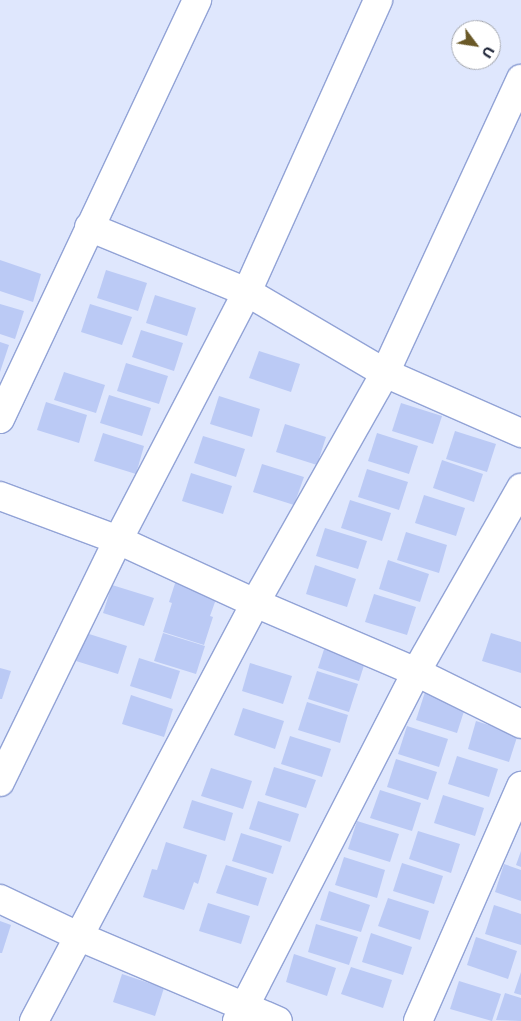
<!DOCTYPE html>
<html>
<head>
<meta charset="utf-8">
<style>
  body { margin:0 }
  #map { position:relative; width:521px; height:1021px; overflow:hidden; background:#dfe7fd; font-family:Montserrat,sans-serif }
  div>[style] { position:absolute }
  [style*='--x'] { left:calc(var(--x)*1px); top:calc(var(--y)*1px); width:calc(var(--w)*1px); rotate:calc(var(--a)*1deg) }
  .building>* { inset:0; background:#bbcaf5 }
  .roads { filter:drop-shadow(1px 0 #92a3d6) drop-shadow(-1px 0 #92a3d6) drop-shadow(0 1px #92a3d6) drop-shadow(0 -1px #92a3d6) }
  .street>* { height:28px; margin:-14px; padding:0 14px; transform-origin:14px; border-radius:14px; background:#fff }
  span { translate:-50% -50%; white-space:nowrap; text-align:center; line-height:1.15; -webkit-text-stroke:4px #fff; paint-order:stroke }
  .north { position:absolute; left:451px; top:20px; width:50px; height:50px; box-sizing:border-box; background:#fff; border:1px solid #a4a7af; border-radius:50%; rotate:121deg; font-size:14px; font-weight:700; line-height:20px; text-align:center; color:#1c2336 }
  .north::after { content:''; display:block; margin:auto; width:18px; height:22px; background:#6a5927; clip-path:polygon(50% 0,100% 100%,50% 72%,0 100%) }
</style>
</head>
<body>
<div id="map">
  <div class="building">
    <div style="clip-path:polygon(0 260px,41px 274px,33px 302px,0 291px)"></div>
    <div style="clip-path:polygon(106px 270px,147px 283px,138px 311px,97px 298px)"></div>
    <div style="clip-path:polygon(155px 295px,196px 308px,187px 336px,146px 323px)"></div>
    <div style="clip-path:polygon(0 304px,24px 311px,15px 339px,0 334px)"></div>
    <div style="clip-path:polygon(90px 304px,132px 317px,122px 345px,81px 332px)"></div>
    <div style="clip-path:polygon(141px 330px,183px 343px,174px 371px,132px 357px)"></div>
    <div style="clip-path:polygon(0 342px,9px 345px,0 372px)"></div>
    <div style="clip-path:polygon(259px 351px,300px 364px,291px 392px,249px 378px)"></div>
    <div style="clip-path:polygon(126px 363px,168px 376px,159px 404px,117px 391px)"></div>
    <div style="clip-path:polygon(64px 372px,105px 385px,96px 413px,54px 400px)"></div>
    <div style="clip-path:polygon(109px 395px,151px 408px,142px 436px,100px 423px)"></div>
    <div style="clip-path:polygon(219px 396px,260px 409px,252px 437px,210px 424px)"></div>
    <div style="clip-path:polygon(46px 402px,87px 415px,79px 443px,37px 430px)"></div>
    <div style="clip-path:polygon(401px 403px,442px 416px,433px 444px,392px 431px)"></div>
    <div style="clip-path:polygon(285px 424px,326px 437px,317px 465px,276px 452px)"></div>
    <div style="clip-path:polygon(455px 431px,496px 444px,487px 472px,446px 459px)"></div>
    <div style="clip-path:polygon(103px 433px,144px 446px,136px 474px,94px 461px)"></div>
    <div style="clip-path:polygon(377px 433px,418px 446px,409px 474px,368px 461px)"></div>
    <div style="clip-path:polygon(203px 436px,245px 449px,236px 477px,194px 463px)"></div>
    <div style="clip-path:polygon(442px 460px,483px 474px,474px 502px,433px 488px)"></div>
    <div style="clip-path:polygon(262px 464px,304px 477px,294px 505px,253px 492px)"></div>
    <div style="clip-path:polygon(367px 469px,408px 482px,399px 510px,358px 497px)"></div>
    <div style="clip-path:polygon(191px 473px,232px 486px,223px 514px,182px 501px)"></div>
    <div style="clip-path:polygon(424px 495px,465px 508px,456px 536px,415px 523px)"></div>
    <div style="clip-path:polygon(350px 500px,391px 513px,382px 541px,341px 528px)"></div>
    <div style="clip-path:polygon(325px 528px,367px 541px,358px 569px,316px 556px)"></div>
    <div style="clip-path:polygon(406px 532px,447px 545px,439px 573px,397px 560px)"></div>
    <div style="clip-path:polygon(388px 560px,429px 574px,420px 602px,379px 589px)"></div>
    <div style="clip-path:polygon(315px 565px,356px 579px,347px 607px,306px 594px)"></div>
    <div style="clip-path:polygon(178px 574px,220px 588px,210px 616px,213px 617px,204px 645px,163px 632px,172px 603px,169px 602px)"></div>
    <div style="clip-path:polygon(112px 585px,154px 598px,144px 626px,103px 613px)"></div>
    <div style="clip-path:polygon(374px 594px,416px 607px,407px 635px,365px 622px)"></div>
    <div style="clip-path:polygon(86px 633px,127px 646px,118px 674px,76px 661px)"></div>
    <div style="clip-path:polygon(163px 633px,205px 646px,196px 674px,154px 661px)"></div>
    <div style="clip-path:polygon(491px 633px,521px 642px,521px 673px,482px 661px)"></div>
    <div style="clip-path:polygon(327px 640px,368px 653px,359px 681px,318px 668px)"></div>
    <div style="clip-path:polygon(139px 658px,180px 671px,171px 699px,130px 686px)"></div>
    <div style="clip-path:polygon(250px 663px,292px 676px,283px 704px,242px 691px)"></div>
    <div style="clip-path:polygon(0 668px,11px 671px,2px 699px,0 699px)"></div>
    <div style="clip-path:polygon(317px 671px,358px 684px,349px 712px,308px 699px)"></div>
    <div style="clip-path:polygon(425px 692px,466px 705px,457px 733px,416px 720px)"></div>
    <div style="clip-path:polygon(131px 695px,173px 709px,164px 737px,122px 724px)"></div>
    <div style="clip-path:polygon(307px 702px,348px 715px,340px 743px,298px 730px)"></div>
    <div style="clip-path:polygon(243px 708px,284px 721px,275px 749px,234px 735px)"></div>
    <div style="clip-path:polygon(476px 721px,518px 734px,509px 762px,468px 749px)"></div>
    <div style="clip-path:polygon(407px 726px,448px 739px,439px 767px,398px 754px)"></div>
    <div style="clip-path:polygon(290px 736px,331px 749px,322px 777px,281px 764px)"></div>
    <div style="clip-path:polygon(457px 756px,498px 769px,489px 797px,448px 784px)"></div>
    <div style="clip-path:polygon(396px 759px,437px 772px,428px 800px,387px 787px)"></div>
    <div style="clip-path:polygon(274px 767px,316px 780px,306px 808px,265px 795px)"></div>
    <div style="clip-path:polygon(211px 768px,252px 781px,243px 809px,201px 796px)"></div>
    <div style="clip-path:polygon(380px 790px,421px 803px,412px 831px,370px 818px)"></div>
    <div style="clip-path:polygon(443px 795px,484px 808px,475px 836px,434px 823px)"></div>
    <div style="clip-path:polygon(192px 800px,233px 813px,225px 841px,183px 828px)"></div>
    <div style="clip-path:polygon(258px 801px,299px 814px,290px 842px,249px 829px)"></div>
    <div style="clip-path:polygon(357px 821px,399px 834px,390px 862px,348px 849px)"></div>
    <div style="clip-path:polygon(418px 831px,460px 844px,451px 873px,409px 859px)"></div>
    <div style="clip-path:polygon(241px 833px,282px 846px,273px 874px,232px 861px)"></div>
    <div style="clip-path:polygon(166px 842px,207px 855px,198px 884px,194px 882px,184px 910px,143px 897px,152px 869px,157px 870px)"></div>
    <div style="clip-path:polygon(521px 851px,521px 867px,516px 865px)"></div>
    <div style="clip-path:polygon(344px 857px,385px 870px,377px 898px,335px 885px)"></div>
    <div style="clip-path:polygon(402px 863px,443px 876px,434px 904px,393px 891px)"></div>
    <div style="clip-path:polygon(504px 864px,521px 870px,521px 901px,495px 892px)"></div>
    <div style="clip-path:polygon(226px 865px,267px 878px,258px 906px,216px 893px)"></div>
    <div style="clip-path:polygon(329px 891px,370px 905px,361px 932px,320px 920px)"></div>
    <div style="clip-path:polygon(388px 898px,429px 911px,420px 940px,378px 926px)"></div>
    <div style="clip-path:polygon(208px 903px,250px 916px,241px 944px,199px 931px)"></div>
    <div style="clip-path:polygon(494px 905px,521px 914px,521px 945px,485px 934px)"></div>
    <div style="clip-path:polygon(0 921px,11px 925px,2px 953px,0 953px)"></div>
    <div style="clip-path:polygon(316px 924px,358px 937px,349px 965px,308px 952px)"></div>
    <div style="clip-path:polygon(371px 933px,412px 947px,403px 975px,362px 962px)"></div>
    <div style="clip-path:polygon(476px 937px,517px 951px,508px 979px,467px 965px)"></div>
    <div style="clip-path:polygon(294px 954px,336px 968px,327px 996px,286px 982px)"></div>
    <div style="clip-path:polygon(351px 967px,392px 980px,383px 1008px,341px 994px)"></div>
    <div style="clip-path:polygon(521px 972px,521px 995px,514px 993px)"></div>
    <div style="clip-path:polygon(122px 974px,164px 988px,155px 1016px,113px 1002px)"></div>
    <div style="clip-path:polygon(459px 981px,501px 994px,492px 1021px,450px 1009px)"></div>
    <div style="clip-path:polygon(505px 993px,521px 998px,521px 1021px,496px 1020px)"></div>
  </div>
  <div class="roads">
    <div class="street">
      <div style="--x:89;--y:227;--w:171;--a:22.4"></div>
      <div style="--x:247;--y:292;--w:160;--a:30.4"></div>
      <div style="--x:385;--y:373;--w:149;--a:23.8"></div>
      <div style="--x:0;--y:419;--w:463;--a:-64.8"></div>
      <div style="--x:0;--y:496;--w:126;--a:20.4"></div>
      <div style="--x:118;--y:540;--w:151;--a:24.7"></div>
      <div style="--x:255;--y:603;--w:175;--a:23.2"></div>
      <div style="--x:416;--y:672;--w:117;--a:26.3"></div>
      <div style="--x:0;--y:782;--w:269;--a:-64"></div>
      <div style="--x:118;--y:540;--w:280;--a:-62.5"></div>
      <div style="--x:247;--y:292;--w:320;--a:-65.8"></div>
      <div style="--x:0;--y:899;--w:86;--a:25.4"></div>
      <div style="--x:78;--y:936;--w:217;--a:23"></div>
      <div style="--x:34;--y:1021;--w:473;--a:-62.1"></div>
      <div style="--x:255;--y:603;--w:264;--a:-60.5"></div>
      <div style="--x:385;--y:373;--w:324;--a:-65.2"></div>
      <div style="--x:237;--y:1021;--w:392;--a:-62.8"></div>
      <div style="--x:416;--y:672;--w:212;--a:-60.3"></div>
      <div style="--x:418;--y:1021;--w:257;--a:-66.3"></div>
    </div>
  </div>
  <div class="north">U</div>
</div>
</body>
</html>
